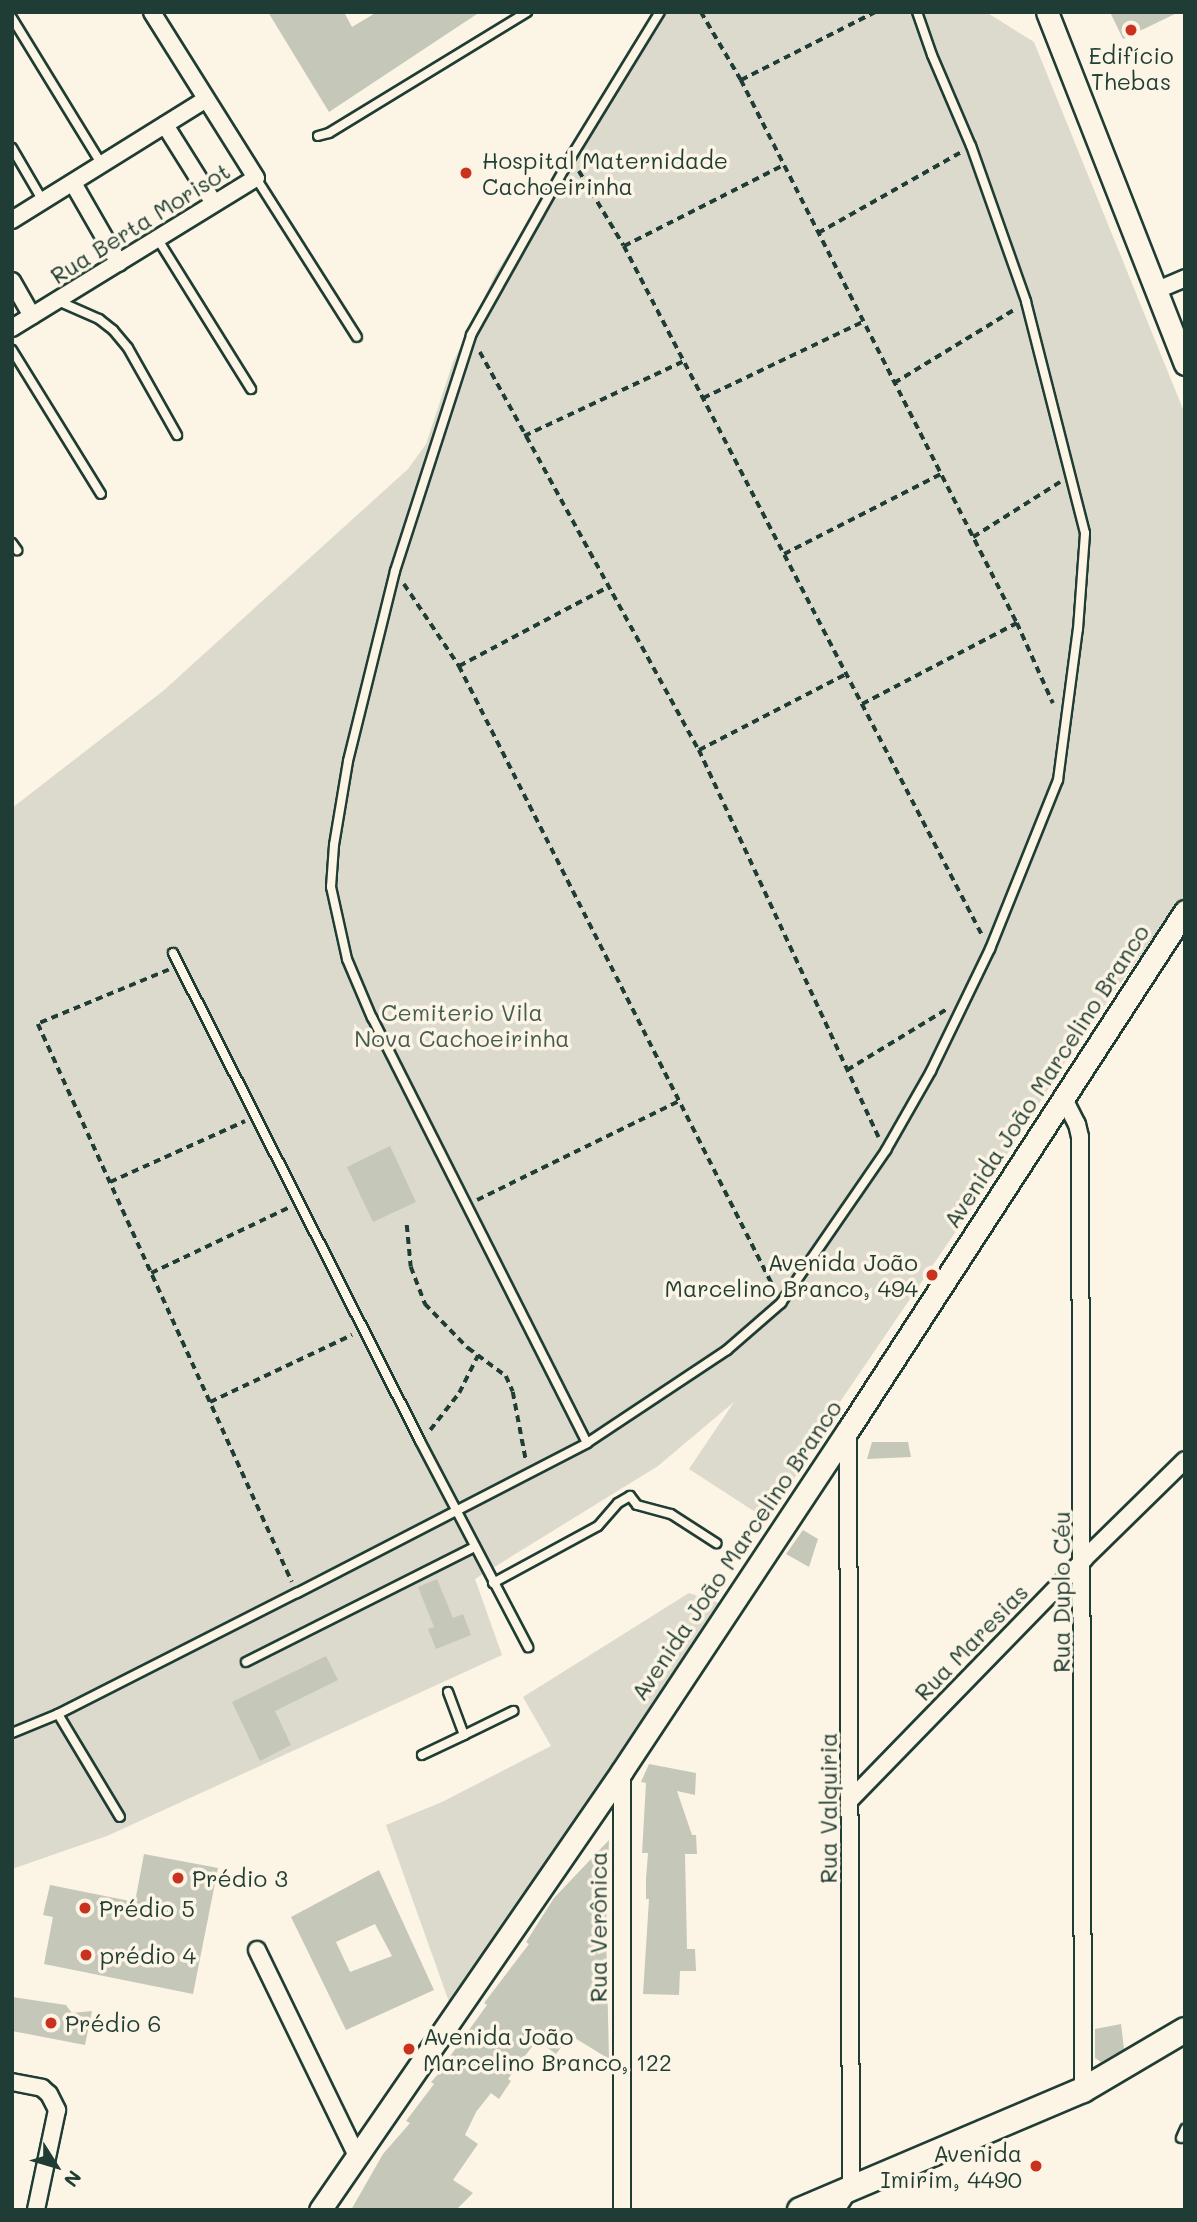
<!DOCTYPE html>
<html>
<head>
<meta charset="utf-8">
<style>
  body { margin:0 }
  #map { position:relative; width:1197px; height:2222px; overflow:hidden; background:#fcf5e5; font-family:Mali,sans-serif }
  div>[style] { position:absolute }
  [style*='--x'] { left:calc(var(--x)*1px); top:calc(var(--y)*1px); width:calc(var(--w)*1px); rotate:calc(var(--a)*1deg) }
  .green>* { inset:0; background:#dcdacc }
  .building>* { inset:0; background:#c5c7b9 }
  .path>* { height:3.5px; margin-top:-1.75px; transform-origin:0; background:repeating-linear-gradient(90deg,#1f3d34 0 7px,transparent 0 12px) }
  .roads { filter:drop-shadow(2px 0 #1f3d34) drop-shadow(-2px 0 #1f3d34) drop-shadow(0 2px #1f3d34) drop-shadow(0 -2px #1f3d34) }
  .lane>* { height:8px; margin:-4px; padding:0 4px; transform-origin:4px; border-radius:4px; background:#fcf5e5 }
  .street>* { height:16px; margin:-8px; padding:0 8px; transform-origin:8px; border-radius:8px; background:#fcf5e5 }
  .secondary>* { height:21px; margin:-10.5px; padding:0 10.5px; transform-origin:10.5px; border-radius:10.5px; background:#fcf5e5 }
  .primary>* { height:24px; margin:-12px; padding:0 12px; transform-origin:12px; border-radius:12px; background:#fcf5e5 }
  .dots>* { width:19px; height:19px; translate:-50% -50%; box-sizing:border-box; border:4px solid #fcf5e5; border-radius:50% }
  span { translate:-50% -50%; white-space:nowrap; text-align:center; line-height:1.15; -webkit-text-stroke:7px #fcf5e5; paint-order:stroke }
  .poi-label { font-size:23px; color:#1f3d34 }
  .left { translate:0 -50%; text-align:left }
  .right { translate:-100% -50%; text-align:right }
  .street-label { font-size:23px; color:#1f3d34 }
  .park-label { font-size:23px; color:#455c52 }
  .frame { position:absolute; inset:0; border:14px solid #1f3d34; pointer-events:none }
  .north { position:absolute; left:21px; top:2131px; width:70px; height:70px; -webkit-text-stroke:5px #fcf5e5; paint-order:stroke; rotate:127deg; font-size:19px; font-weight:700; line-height:28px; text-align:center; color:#1f3d34 }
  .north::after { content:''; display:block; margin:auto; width:24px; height:32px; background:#1f3d34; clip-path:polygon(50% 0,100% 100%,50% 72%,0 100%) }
</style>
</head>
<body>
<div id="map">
  <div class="green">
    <div style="clip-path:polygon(654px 12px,986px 12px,1034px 42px,1185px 414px,1185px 894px,1076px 1045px,990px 1181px,838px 1405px,769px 1521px,689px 1469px,734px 1402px,658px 1466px,475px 1579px,502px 1655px,107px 1836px,12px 1869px,12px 808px,163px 691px,408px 469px,426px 444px,453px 362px,496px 273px,569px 158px)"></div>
    <div style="clip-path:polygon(689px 1593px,722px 1604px,449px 2002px,386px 1825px,442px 1802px,551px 1746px,523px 1697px)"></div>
  </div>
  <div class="building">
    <div style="clip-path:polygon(268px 12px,344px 12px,352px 27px,377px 12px,480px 12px,329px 112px)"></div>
    <div style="clip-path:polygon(1110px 12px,1179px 12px,1123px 39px)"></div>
    <div style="clip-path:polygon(390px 1146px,416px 1202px,373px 1222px,347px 1167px)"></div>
    <div style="clip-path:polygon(872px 1442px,908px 1442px,911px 1457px,867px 1459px)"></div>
    <div style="clip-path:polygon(803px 1530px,818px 1539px,809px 1567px,786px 1554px)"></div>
    <div style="clip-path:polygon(437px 1579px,453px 1618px,463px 1614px,471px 1635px,436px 1649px,428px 1629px,434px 1627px,418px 1587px)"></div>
    <div style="clip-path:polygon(326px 1656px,338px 1680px,275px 1711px,291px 1745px,260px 1761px,232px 1702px)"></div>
    <div style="clip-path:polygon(649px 1764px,696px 1773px,695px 1795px,677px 1791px,692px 1835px,696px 1835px,697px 1854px,685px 1854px,687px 1949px,695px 1949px,696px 1971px,680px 1971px,679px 1995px,643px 1994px,649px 1899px,646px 1899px,646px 1879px,648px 1853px,642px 1853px,646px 1783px,641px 1782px)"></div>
    <div style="clip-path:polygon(609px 1840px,606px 1929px,609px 2059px,570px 2035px,556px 2054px,537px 2040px,508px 2079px,511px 2081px,499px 2099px,491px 2093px,476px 2112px,465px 2135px,478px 2144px,453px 2180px,473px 2193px,456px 2210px,351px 2210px,383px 2154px,410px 2123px,406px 2121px,434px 2084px,431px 2082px,450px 2061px,448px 2059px,487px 2005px,484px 2003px,529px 1944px,526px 1942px,554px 1898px)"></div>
    <div style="clip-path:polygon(144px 1854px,218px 1868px,193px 1994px,44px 1964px,53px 1917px,43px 1915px,50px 1885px,135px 1902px)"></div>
    <div style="clip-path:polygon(evenodd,379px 1870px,434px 1990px,346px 2030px,291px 1917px,379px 1870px,375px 1924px,392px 1956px,350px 1972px,336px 1942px,375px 1924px)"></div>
    <div style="clip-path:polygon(12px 1997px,66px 2005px,72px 2013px,92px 2011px,85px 2045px,12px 2031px)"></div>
    <div style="clip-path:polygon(1121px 2024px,1124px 2049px,1101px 2062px,1095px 2058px,1095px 2029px)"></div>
  </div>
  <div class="path">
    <div style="--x:701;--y:12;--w:79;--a:59.5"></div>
    <div style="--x:741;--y:80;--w:609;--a:63.06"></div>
    <div style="--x:1017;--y:623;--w:88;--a:65.8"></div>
    <div style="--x:741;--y:80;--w:150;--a:-26.9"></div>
    <div style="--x:579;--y:171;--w:87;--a:59"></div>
    <div style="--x:624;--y:246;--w:776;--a:62.54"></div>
    <div style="--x:818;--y:233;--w:164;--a:-29.5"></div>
    <div style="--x:624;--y:246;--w:179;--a:-26.9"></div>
    <div style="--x:480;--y:352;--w:454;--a:61.2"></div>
    <div style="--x:699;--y:750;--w:427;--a:65.1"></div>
    <div style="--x:894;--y:383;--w:142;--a:-31.4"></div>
    <div style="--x:703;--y:398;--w:176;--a:-25.5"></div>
    <div style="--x:524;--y:436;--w:177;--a:-25.1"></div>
    <div style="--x:973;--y:537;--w:103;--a:-32.3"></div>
    <div style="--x:784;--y:554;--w:176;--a:-27"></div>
    <div style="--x:404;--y:584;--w:99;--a:56.1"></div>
    <div style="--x:459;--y:666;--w:699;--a:63.14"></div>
    <div style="--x:459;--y:666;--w:169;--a:-27.9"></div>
    <div style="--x:862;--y:704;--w:175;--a:-27.6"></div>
    <div style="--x:699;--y:750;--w:165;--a:-27.3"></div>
    <div style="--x:169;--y:970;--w:142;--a:157.6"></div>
    <div style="--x:38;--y:1024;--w:613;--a:65.53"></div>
    <div style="--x:847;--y:1070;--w:117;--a:-31.4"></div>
    <div style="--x:110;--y:1182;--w:148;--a:-24.3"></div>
    <div style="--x:477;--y:1200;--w:225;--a:-26.1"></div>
    <div style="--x:407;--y:1225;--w:42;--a:84.6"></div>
    <div style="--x:411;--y:1267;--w:40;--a:69"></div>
    <div style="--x:425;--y:1304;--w:62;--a:45.7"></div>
    <div style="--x:468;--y:1348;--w:47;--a:36.4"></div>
    <div style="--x:506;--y:1376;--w:17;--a:66"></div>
    <div style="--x:513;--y:1392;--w:69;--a:79.2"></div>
    <div style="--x:151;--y:1273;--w:152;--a:-25.4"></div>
    <div style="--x:210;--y:1402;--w:157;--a:-25.3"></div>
    <div style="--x:430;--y:1430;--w:47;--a:-51.9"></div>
    <div style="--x:459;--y:1393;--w:42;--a:-63.4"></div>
  </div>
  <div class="roads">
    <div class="lane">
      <div style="--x:12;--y:18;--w:172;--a:58.5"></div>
      <div style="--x:318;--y:136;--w:11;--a:-15"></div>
      <div style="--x:329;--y:133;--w:232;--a:-31.4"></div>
      <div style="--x:12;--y:148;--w:61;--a:59.7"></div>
      <div style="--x:256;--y:178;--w:188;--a:57.6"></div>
      <div style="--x:157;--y:238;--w:178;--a:58.1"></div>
      <div style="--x:58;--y:301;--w:45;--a:23.7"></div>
      <div style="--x:99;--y:319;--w:18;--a:38"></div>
      <div style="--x:113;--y:330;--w:23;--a:50"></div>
      <div style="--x:128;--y:348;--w:100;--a:60.6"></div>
      <div style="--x:12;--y:350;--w:169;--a:58.3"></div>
      <div style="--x:12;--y:543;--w:9;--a:54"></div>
      <div style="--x:173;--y:953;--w:547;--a:63.15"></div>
      <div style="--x:420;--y:1441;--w:233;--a:62.3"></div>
      <div style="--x:587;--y:1443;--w:476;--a:-116.8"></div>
      <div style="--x:372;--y:1018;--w:64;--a:-113"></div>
      <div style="--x:347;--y:959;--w:74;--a:-102.5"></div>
      <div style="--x:331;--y:887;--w:42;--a:-85.9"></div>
      <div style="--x:334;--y:845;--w:85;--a:-80.5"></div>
      <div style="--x:348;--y:761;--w:196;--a:-76.1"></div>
      <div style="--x:395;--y:571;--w:248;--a:-72.1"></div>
      <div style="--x:471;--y:335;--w:204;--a:-60.7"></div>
      <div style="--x:571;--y:157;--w:170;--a:-58.5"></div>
      <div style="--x:493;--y:1583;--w:119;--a:-28.5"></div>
      <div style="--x:598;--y:1526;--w:30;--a:-49"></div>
      <div style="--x:618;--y:1503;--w:14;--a:-30"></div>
      <div style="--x:630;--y:1496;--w:11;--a:52"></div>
      <div style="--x:637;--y:1505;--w:35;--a:15"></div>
      <div style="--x:671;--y:1514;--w:54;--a:32.8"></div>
      <div style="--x:246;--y:1662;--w:256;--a:-26.7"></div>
      <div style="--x:448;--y:1692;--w:46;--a:69.6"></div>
      <div style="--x:464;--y:1735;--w:55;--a:-26.1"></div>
      <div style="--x:58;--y:1714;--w:120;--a:59"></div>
      <div style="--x:12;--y:1733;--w:50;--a:-22.4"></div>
      <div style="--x:58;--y:1714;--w:268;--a:-26.9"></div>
      <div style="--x:297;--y:1593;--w:326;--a:-27.3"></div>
      <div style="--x:587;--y:1443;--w:168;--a:-33.6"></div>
      <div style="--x:727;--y:1350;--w:72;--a:-41"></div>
      <div style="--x:781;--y:1303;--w:186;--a:-55.5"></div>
      <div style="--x:886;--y:1150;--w:91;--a:-60.3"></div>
      <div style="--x:931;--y:1071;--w:136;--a:-64.2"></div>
      <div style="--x:990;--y:949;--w:182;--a:-68.1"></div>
      <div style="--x:1058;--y:780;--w:152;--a:-82.5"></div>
      <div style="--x:1078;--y:629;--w:96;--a:-85.8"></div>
      <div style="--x:1085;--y:533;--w:239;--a:-104.3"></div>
      <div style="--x:1026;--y:301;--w:164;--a:-109.5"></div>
      <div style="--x:971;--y:146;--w:99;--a:-113.2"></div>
      <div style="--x:932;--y:55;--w:46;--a:-109.2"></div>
      <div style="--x:422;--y:1755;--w:47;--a:-25.5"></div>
      <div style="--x:1181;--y:2138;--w:10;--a:-66"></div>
    </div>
    <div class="street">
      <div style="--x:165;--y:125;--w:92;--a:57.9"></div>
      <div style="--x:73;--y:183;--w:92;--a:60.1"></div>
      <div style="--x:12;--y:220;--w:227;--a:-31.9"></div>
      <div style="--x:12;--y:281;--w:40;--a:60.3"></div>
      <div style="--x:1155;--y:291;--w:33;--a:-23"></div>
      <div style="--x:12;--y:328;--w:286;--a:-31.6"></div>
      <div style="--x:256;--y:178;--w:196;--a:-122.1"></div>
      <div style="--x:1064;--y:1099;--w:28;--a:63"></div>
      <div style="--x:1077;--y:1124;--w:13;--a:77"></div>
      <div style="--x:1080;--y:1137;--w:953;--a:89.82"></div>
      <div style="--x:851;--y:1799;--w:334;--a:-45.8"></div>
      <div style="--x:1084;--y:1559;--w:141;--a:-44.4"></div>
      <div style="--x:257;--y:1950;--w:229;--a:64.1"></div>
      <div style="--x:12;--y:2082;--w:31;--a:11"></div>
      <div style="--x:42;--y:2088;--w:9;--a:41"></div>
      <div style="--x:49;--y:2094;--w:18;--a:63"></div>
      <div style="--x:57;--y:2110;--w:102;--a:101.9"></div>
      <div style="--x:622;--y:2210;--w:439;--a:-90"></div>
      <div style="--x:836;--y:2210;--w:27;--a:-57"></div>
      <div style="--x:851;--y:2187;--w:757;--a:-90.23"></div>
    </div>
    <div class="secondary">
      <div style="--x:1047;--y:12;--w:378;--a:68.6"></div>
      <div style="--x:320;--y:2210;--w:533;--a:-55.47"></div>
      <div style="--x:622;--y:1771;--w:409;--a:-56.5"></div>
      <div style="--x:848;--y:1430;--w:619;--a:-57"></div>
    </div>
    <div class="primary">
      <div style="--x:800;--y:2210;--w:307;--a:-23"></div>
      <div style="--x:1083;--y:2090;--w:118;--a:-30.5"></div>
    </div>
  </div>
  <div class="dots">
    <div style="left:1131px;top:30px;background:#c8321e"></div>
    <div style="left:466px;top:173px;background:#c8321e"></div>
    <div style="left:932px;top:1275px;background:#c8321e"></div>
    <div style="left:178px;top:1878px;background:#c8321e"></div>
    <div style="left:85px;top:1908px;background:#c8321e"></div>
    <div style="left:86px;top:1955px;background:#c8321e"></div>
    <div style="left:51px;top:2023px;background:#c8321e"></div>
    <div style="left:409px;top:2049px;background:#c8321e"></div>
    <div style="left:1036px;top:2166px;background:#c8321e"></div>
  </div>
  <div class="poi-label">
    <span style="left:1131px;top:68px">Edifício<br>Thebas</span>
    <span class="left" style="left:482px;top:173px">Hospital Maternidade<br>Cachoeirinha</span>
    <span class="right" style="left:918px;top:1275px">Avenida João<br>Marcelino Branco, 494</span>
    <span class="left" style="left:192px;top:1878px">Prédio 3</span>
    <span class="left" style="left:99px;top:1908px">Prédio 5</span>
    <span class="left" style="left:100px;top:1955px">prédio 4</span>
    <span class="left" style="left:65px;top:2023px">Prédio 6</span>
    <span class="left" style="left:423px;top:2049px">Avenida João<br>Marcelino Branco, 122</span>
    <span class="right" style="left:1022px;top:2166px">Avenida<br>Imirim, 4490</span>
  </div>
  <div class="street-label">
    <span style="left:140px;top:223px;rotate:-32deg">Rua Berta Morisot</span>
    <span style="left:1046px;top:1076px;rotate:-57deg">Avenida João Marcelino Branco</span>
    <span style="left:736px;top:1550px;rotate:-56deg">Avenida João Marcelino Branco</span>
    <span style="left:1061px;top:1592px;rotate:-90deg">Rua Duplo Céu</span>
    <span style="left:971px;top:1642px;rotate:-46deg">Rua Maresias</span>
    <span style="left:828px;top:1808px;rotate:-90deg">Rua Valquiria</span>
    <span style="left:598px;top:1927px;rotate:-90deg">Rua Verônica</span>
  </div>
  <div class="park-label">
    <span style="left:462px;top:1025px">Cemiterio Vila<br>Nova Cachoeirinha</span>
  </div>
  <div class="frame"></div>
  <div class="north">N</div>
</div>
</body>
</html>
